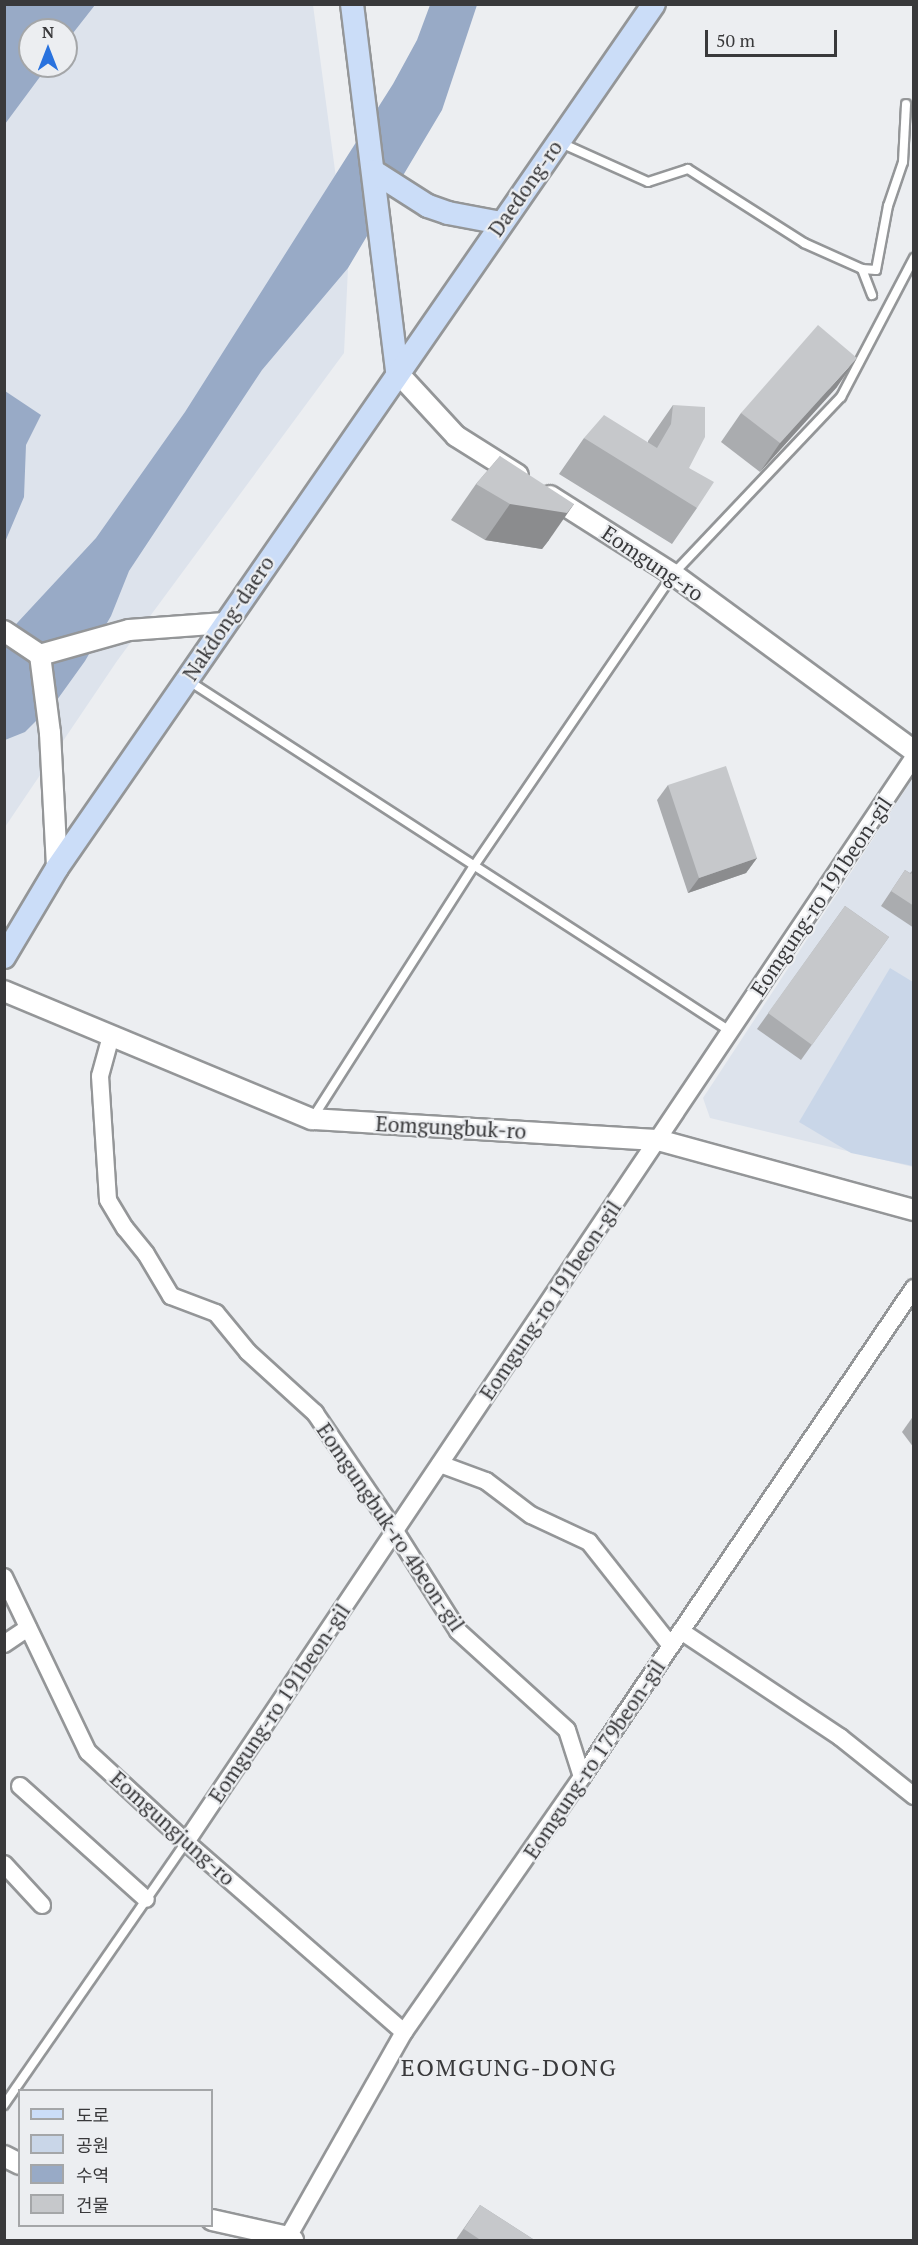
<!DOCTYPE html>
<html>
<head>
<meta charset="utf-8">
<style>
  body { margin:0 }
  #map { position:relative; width:918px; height:2245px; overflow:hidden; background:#eceef1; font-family:"PT Serif","Noto Sans KR",serif }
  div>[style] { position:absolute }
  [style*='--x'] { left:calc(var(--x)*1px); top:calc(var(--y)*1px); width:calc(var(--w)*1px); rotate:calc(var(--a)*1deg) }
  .built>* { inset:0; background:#dde3ec }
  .green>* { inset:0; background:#c9d6e8 }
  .water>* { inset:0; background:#98aac6 }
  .roads { filter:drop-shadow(2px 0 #949698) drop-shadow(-2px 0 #949698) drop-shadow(0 2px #949698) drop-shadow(0 -2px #949698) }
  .service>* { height:8px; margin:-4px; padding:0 4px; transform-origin:4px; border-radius:4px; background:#fff }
  .minor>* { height:16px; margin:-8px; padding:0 8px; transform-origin:8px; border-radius:8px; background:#fff }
  .tertiary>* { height:20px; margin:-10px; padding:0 10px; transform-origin:10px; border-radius:10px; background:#fff }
  .secondary>* { height:22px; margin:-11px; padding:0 11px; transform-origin:11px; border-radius:11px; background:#cbddf8 }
  .wall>* { inset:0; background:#aaacaf }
  .shaded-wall>* { inset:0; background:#8b8c8e }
  .building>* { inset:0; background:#c6c8cb }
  span { translate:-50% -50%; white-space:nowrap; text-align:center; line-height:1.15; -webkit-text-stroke:4.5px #eceef1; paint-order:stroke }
  .street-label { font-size:21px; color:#39393b }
  .quarter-label { font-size:24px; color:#39393b; letter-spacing:1.5px }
  .frame { position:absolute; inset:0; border:6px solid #39393b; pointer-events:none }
  .legend { position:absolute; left:18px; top:2089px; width:195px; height:138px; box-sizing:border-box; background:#eceef1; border:2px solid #a4a6a8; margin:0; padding:8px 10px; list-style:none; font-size:18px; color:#39393b }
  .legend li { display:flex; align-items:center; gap:12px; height:30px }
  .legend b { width:30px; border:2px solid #a4a6a8 }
  .north { position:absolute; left:18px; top:18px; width:60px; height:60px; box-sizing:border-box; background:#eceef1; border:2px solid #a4a6a8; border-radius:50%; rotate:0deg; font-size:16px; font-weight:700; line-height:24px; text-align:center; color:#39393b }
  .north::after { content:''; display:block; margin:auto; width:21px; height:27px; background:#2972de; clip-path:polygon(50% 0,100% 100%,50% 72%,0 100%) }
  .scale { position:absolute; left:705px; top:30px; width:132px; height:27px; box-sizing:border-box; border:3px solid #39393b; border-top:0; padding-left:8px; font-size:18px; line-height:21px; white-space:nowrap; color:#39393b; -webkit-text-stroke:4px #eceef1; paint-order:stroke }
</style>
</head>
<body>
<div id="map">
  <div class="built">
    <div style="clip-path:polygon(evenodd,5px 5px,313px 5px,348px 268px,344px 353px,117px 661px,5px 827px,5px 5px,30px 30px,66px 30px,66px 66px,30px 66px,30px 30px)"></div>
    <div style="clip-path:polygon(913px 778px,913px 1167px,710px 1118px,703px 1098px)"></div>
  </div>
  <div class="green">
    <div style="clip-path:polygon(890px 968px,913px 982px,913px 1166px,851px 1153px,799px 1122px)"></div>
  </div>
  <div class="water">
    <div style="clip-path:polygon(5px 4px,95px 5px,66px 42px,66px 30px,30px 30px,30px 66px,48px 66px,5px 124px)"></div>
    <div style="clip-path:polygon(430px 5px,477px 5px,442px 110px,348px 268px,262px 370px,129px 571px,111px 616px,85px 661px,57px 700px,25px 732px,5px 740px,5px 636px,96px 538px,185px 412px,393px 84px,417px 40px)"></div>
    <div style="clip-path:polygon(5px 391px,41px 415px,26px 445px,24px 497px,5px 542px)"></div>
  </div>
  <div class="roads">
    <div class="service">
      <div style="--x:561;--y:143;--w:95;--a:24.1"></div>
      <div style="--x:648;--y:182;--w:42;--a:-18"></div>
      <div style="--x:688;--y:169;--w:138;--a:32.5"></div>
      <div style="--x:804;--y:243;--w:64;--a:24.1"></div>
      <div style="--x:862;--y:269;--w:28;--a:69"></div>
      <div style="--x:862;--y:269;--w:14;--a:4"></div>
      <div style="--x:876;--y:270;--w:65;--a:-79.4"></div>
      <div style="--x:888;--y:206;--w:46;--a:-71.2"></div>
      <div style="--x:903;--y:162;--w:58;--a:-87"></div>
      <div style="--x:189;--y:681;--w:644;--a:32.9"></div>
      <div style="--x:312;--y:1119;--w:300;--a:-57.4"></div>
      <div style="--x:474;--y:866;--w:353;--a:-55.7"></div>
      <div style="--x:673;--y:574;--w:244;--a:-46.5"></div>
      <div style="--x:841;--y:397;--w:157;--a:-62.3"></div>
      <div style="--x:4;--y:2105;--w:320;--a:-55.3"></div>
    </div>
    <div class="minor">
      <div style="--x:111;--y:1036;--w:41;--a:105.4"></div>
      <div style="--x:100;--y:1076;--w:124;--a:86.3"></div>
      <div style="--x:108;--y:1200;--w:33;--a:59"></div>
      <div style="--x:125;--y:1228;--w:33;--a:51"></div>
      <div style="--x:146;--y:1254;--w:49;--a:59.2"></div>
      <div style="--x:171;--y:1296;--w:48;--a:20.7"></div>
      <div style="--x:216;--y:1313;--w:50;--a:50.6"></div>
      <div style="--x:248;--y:1352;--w:91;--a:42.3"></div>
      <div style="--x:315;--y:1413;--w:143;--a:55.9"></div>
      <div style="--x:395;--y:1531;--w:118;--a:57.8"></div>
      <div style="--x:458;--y:1631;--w:147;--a:42.2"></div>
      <div style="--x:567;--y:1730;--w:49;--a:72.3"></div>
      <div style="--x:440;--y:1464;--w:49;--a:20.3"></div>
      <div style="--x:486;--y:1481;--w:56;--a:37.1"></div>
      <div style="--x:531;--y:1515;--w:64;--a:25"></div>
      <div style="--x:589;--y:1542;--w:132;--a:51.7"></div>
      <div style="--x:4;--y:1577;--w:194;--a:64.4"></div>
      <div style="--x:88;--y:1752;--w:133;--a:42.6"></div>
      <div style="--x:186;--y:1842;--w:289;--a:41.1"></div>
      <div style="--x:681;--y:1631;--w:191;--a:33.7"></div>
      <div style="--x:840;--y:1737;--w:95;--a:38.6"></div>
      <div style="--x:4;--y:1644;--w:29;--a:-34"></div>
      <div style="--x:20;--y:1786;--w:169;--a:41.9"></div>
      <div style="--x:186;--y:1842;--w:1307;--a:-56.14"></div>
      <div style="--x:4;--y:1864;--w:56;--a:47.2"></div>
      <div style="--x:288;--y:2237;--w:236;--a:-60.5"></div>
      <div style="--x:404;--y:2032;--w:311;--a:-55.1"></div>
      <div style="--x:582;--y:1777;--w:591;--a:-55.83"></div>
    </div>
    <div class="tertiary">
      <div style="--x:397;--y:372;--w:87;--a:47.3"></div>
      <div style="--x:456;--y:436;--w:73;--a:32.2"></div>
      <div style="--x:550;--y:496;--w:146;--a:32.4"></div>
      <div style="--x:673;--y:574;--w:299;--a:36.3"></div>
      <div style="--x:4;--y:631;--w:43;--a:33.7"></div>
      <div style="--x:40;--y:655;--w:79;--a:82.7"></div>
      <div style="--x:50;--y:733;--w:135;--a:87"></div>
      <div style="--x:40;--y:655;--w:92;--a:-15.7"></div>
      <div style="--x:129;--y:630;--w:96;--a:-4.2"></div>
      <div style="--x:4;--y:991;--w:334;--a:22.6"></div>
      <div style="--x:312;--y:1119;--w:347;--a:3.5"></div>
      <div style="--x:658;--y:1140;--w:265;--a:15.3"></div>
      <div style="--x:4;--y:2156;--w:18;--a:27"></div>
      <div style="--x:212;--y:2220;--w:78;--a:12.6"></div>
      <div style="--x:288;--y:2237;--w:6;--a:31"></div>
    </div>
    <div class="secondary">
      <div style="--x:352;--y:4;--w:371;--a:83"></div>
      <div style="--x:373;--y:171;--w:65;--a:32.5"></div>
      <div style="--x:428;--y:206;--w:21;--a:19"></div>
      <div style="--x:448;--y:213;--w:54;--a:10.7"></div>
      <div style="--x:4;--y:957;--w:104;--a:-59.2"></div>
      <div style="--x:57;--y:868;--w:1050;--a:-55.36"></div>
    </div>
  </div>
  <div class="wall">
    <div style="clip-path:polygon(837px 387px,760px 472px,721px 442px,741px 413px)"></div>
    <div style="clip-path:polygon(673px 405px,689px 468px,697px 508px,672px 544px,559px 474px,584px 438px,648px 443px,648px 441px)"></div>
    <div style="clip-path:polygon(500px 456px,549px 540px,542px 549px,485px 540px,451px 520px,476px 484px)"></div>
    <div style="clip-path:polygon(668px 785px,757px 858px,746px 873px,688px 893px,657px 800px)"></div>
    <div style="clip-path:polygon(914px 869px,914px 928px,881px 906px,905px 870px,910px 873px)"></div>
    <div style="clip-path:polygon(845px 906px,889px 937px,801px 1060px,757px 1029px)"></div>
    <div style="clip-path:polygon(914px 1415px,914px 1448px,902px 1432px)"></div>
    <div style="clip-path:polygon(480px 2205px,536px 2241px,455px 2241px)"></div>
  </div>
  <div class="shaded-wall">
    <div style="clip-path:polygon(857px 358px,837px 387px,760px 472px,780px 443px)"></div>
    <div style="clip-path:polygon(510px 504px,574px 504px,549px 540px,542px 549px,485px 540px)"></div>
    <div style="clip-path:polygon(757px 858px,746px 873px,688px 893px,699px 878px)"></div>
  </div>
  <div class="building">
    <div style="clip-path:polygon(818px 325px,857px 358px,780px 443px,741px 413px)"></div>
    <div style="clip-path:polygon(673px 405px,705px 407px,705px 437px,689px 468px,714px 482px,697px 508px,584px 438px,604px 415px,657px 448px,671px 424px)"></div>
    <div style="clip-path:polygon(500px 456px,574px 504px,567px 513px,510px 504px,476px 484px)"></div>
    <div style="clip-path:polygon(726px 766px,757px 858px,699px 878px,668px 785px)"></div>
    <div style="clip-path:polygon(914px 869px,914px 906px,891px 891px,905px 870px,911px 874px)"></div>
    <div style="clip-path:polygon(845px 906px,889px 937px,812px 1045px,768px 1013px)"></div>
    <div style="clip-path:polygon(480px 2205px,536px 2241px,482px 2241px,464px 2229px)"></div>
  </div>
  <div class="street-label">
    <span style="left:525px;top:188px;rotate:-55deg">Daedong-ro</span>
    <span style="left:653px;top:563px;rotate:34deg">Eomgung-ro</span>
    <span style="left:228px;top:618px;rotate:-56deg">Nakdong-daero</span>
    <span style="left:821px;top:896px;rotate:-56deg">Eomgung-ro 191beon-gil</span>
    <span style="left:451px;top:1127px;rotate:3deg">Eomgungbuk-ro</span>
    <span style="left:550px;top:1300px;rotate:-56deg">Eomgung-ro 191beon-gil</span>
    <span style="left:391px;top:1527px;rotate:56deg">Eomgungbuk-ro 4beon-gil</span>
    <span style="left:279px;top:1703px;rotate:-56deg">Eomgung-ro 191beon-gil</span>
    <span style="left:594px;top:1759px;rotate:-56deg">Eomgung-ro 179beon-gil</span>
    <span style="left:173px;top:1828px;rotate:42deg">Eomgungjung-ro</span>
  </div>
  <div class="quarter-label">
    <span style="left:509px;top:2068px">EOMGUNG-DONG</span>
  </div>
  <div class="frame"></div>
  <ul class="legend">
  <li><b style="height:8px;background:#cbddf8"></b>도로</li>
  <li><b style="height:16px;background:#c9d6e8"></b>공원</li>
  <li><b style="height:16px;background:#98aac6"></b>수역</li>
  <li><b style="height:16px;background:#c6c8cb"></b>건물</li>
  </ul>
  <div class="north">N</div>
  <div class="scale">50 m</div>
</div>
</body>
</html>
